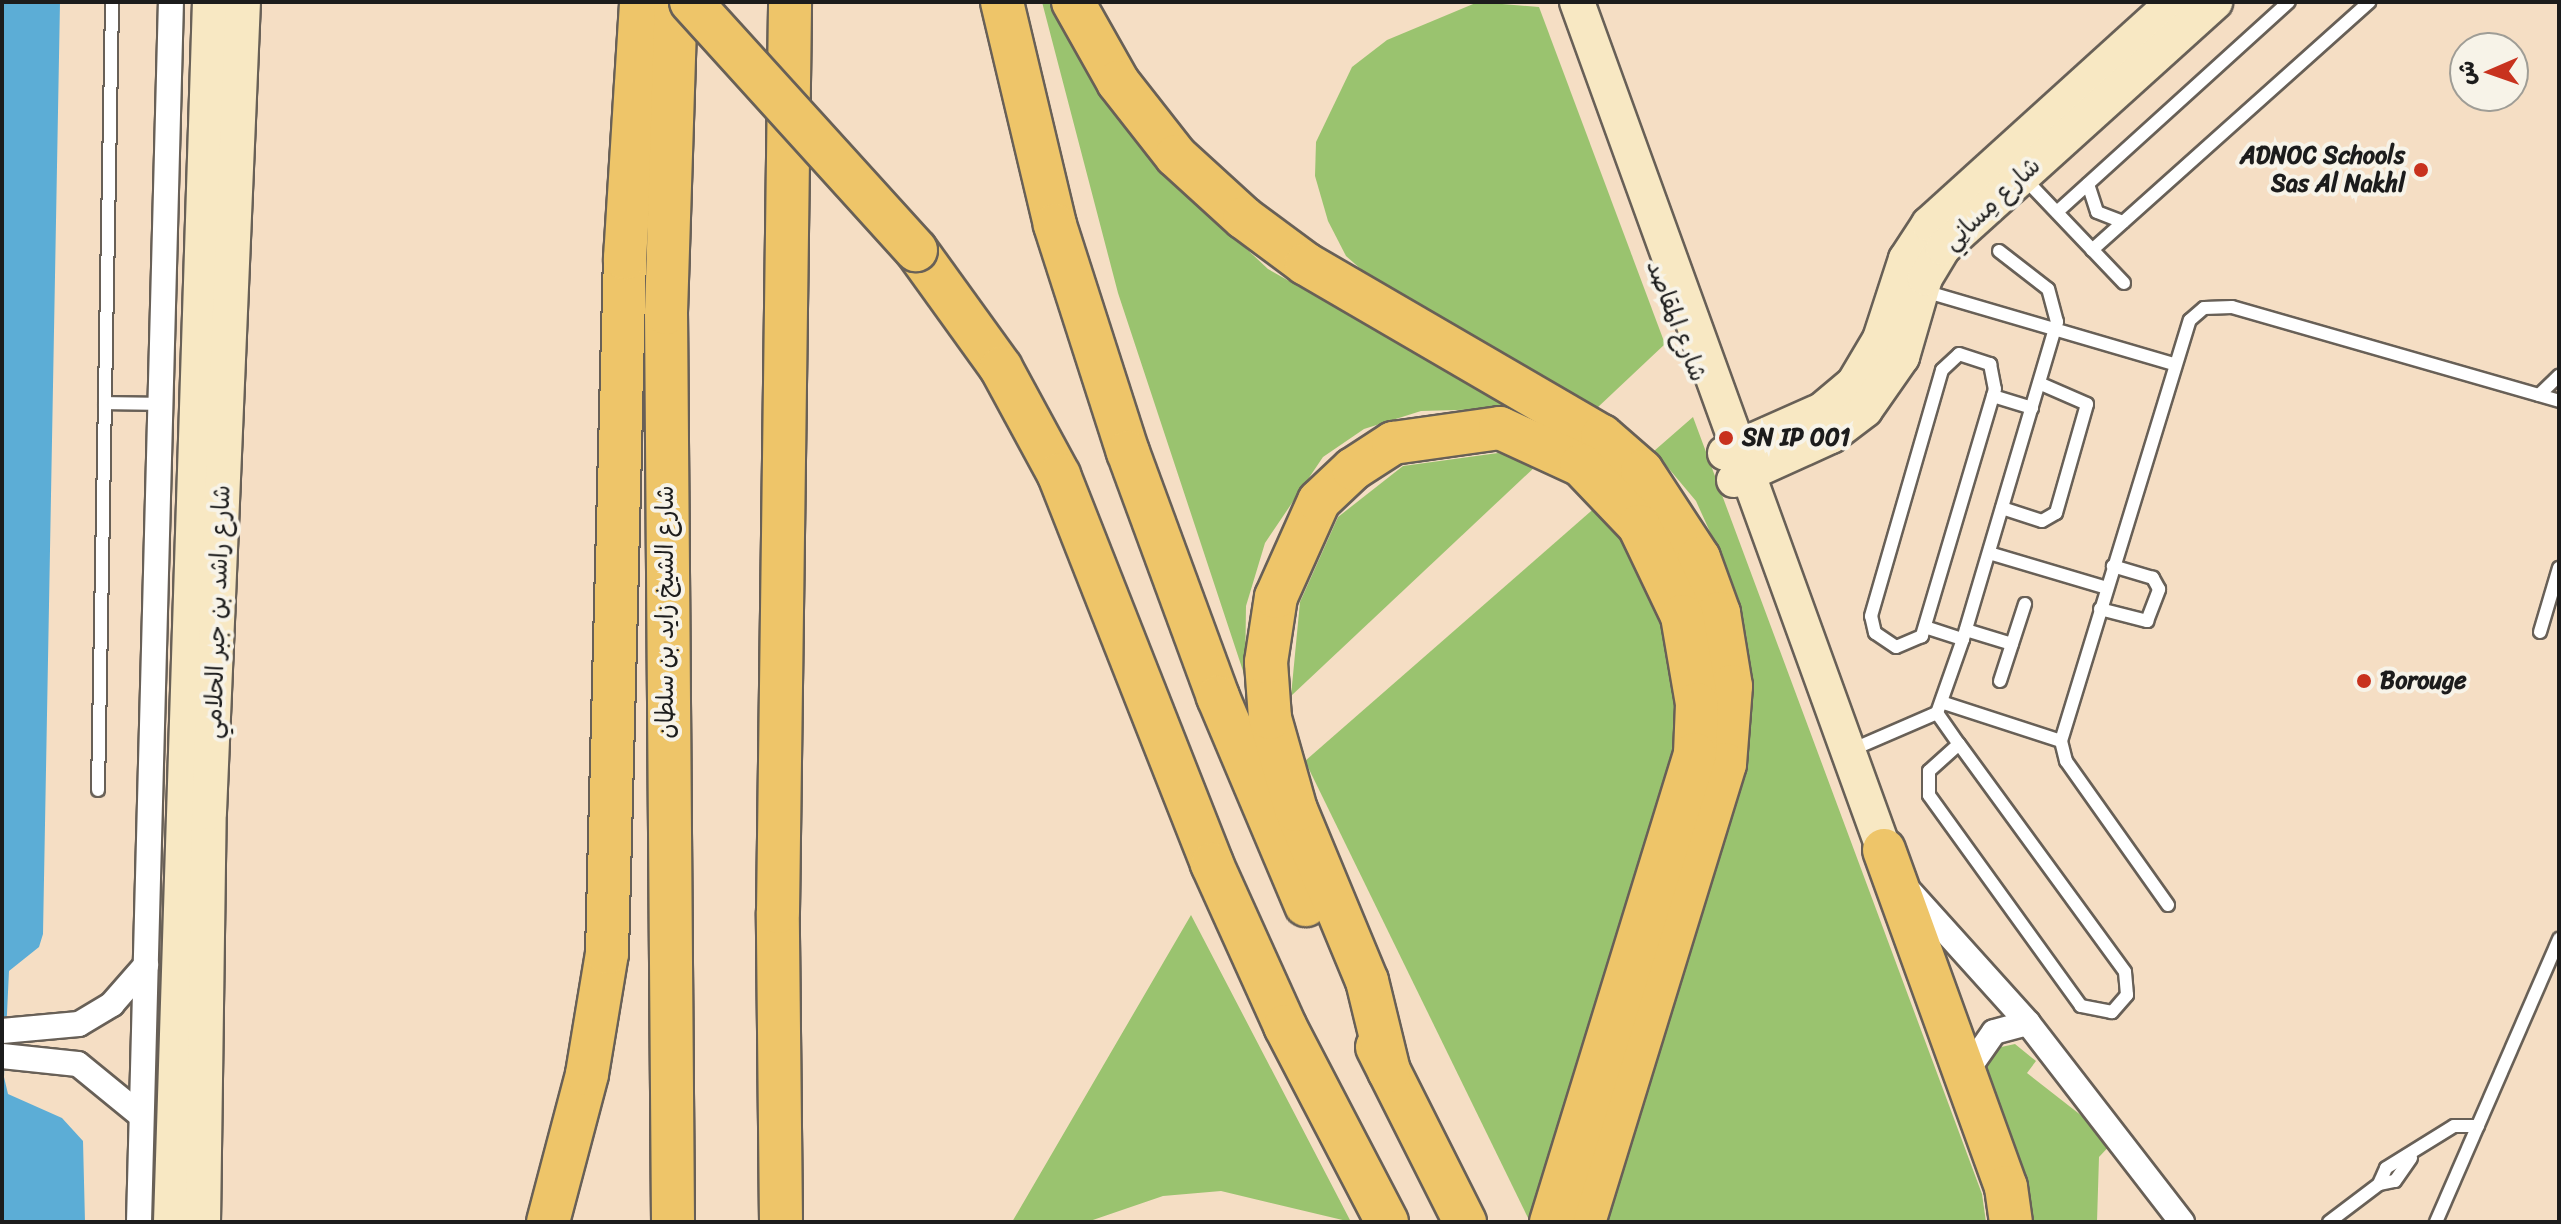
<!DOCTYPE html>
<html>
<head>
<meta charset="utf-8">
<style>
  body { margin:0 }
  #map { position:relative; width:2561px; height:1224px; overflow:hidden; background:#f5dec4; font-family:Sriracha,"Playpen Sans Arabic",sans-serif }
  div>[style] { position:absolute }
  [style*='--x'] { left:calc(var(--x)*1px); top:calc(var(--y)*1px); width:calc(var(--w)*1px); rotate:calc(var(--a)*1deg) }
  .green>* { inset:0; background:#9ac36f }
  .water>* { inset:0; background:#5cadd6 }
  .roads { filter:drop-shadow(2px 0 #686057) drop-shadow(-2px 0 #686057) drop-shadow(0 2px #686057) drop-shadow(0 -2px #686057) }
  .lane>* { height:12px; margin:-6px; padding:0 6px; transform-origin:6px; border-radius:6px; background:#fff }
  .street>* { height:24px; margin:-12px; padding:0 12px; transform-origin:12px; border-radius:12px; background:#fff }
  .secondary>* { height:34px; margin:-17px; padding:0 17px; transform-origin:17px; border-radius:17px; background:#f8e8c3 }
  .highway>* { height:42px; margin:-21px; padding:0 21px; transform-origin:21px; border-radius:21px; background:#eec569 }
  .bridges { filter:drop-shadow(2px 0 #686057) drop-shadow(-2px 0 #686057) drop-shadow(0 2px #686057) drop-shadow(0 -2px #686057) }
  .highway-bridge>* { height:42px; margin:-21px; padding:0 21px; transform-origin:21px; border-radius:21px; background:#eec569 }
  .dots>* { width:22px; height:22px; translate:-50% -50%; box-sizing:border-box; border:4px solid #f7f3e8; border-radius:50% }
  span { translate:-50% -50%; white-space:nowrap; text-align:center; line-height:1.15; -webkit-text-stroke:8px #f7f3e8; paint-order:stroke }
  .poi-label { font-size:24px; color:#1c1c1c; font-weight:700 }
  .right { translate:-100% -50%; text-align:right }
  .left { translate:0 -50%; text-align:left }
  .street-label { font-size:24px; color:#1c1c1c }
  .frame { position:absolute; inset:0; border:4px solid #1c1c1c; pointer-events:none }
  .north { position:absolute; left:2449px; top:32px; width:80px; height:80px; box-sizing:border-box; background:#f7f3e8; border:2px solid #9f9d96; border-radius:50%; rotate:268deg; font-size:22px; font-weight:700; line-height:32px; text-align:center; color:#1c1c1c }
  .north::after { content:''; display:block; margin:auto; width:28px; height:36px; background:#c8321e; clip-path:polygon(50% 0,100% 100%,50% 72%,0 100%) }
</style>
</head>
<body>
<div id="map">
  <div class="green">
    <div style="clip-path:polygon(1042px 2px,1056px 2px,1177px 184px,1268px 269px,1559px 433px,1491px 409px,1421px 411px,1364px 429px,1323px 457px,1265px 543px,1246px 606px,1245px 677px,1118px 293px)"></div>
    <div style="clip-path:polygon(1478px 2px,1539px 7px,1665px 344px,1597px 408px,1380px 286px,1346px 256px,1328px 221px,1315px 176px,1316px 142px,1352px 67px,1387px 40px)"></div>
    <div style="clip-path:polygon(1693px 417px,1982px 1194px,1986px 1222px,1598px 1222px,1745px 764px,1752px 706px,1746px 634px,1725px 565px,1696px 501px,1654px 451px)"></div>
    <div style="clip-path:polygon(1498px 453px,1538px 464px,1291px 696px,1300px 602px,1338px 517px,1403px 466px)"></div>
    <div style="clip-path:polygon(1606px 498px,1675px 616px,1679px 750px,1530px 1222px,1305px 761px)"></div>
    <div style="clip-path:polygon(1191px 915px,1351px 1222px,1221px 1191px,1163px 1196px,1087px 1222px,1012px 1222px)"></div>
    <div style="clip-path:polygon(2015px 1044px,2036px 1061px,2027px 1073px,2114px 1141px,2099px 1157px,2097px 1222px,2033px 1222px,1986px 1070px,1992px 1049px)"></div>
  </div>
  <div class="water">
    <div style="clip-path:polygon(2px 2px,60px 2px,43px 934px,39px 947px,9px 971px,4px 1077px,8px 1094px,62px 1118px,83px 1141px,85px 1222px,2px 1222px)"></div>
  </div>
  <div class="roads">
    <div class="lane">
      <div style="--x:2024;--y:178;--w:145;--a:46.4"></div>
      <div style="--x:2088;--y:184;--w:29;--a:72"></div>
      <div style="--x:2097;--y:212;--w:28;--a:21"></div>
      <div style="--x:2057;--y:212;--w:313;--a:-42.2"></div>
      <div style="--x:2092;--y:250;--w:372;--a:-41.8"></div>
      <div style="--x:1924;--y:291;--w:260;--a:16.3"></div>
      <div style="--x:1959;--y:354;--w:33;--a:18"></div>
      <div style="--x:1990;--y:364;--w:25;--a:79"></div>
      <div style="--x:1995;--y:389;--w:258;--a:106.5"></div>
      <div style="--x:1922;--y:636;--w:28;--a:157"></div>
      <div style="--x:1896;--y:647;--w:25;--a:-146"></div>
      <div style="--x:1875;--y:633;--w:17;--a:-103"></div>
      <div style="--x:1871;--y:616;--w:256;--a:-73.9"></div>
      <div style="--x:1942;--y:370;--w:23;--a:-43"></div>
      <div style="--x:2539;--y:395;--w:28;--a:-44"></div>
      <div style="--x:1993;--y:396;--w:41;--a:17.1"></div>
      <div style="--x:105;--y:403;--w:57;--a:1"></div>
      <div style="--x:2002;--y:508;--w:42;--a:18"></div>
      <div style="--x:2042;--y:521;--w:16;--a:-30"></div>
      <div style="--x:2056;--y:513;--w:113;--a:-74.1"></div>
      <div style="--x:2087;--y:404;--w:52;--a:-156.4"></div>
      <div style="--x:1989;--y:553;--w:123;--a:16.5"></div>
      <div style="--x:2100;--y:609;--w:49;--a:14.3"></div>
      <div style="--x:2147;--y:621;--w:34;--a:-69"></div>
      <div style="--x:2159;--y:589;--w:13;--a:-119"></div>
      <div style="--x:2153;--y:578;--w:42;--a:-163.3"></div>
      <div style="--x:1925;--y:627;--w:40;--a:18"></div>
      <div style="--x:1966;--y:630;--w:48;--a:16.9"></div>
      <div style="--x:2540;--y:632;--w:67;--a:-73.5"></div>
      <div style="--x:2000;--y:681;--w:81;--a:-72"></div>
      <div style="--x:1944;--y:703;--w:123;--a:18"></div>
      <div style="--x:1937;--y:713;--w:38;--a:55"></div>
      <div style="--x:1959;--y:744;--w:282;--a:53.9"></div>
      <div style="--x:2125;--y:972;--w:23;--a:85"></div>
      <div style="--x:2127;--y:995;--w:23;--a:131"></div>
      <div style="--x:2112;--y:1012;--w:32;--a:-169"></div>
      <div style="--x:2081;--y:1006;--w:260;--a:-125.8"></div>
      <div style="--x:1929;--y:795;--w:24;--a:-90"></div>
      <div style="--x:1929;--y:771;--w:40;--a:-42"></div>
      <div style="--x:1849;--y:751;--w:96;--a:-23.4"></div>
      <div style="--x:1937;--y:713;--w:78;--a:-70.6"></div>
      <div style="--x:1963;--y:639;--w:331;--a:-73.5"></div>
      <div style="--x:2057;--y:322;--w:34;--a:-105"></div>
      <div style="--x:2048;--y:289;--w:62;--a:-142.2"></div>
      <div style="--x:98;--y:790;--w:788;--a:-88.98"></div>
      <div style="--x:2168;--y:905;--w:176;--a:-125.3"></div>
      <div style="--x:2066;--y:761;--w:21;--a:-104"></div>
      <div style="--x:2061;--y:741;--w:440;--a:-73"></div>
      <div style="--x:2190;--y:320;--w:18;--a:-41"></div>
      <div style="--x:2204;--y:308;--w:28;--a:-2"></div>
      <div style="--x:2232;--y:307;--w:340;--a:16"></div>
      <div style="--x:2379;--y:1184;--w:17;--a:-66"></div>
      <div style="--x:2386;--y:1168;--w:80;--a:-31.7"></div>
      <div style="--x:2454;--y:1126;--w:24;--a:0"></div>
      <div style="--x:2329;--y:1222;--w:63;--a:-37.2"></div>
      <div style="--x:2379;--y:1184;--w:16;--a:-11"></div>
      <div style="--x:2395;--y:1181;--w:28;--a:-55"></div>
      <div style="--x:2436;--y:1222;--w:309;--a:-66.5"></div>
    </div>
    <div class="street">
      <div style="--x:1911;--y:893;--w:175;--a:48"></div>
      <div style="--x:2028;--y:1023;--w:252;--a:52.3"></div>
      <div style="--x:2;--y:1031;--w:77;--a:-5.2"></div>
      <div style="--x:79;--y:1024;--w:39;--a:-31"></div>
      <div style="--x:112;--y:1004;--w:52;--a:-48.9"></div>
      <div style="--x:2;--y:1056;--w:76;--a:6"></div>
      <div style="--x:78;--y:1064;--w:79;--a:39.3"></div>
      <div style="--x:1964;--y:1075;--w:52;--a:-55.1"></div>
      <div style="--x:1994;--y:1032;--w:35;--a:-15"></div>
      <div style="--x:139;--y:1222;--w:1220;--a:-88.5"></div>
    </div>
    <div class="secondary">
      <div style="--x:1577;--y:2;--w:902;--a:70.1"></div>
      <div style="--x:1725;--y:453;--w:106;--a:-23.9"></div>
      <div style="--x:1822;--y:410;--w:42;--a:-40.2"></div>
      <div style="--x:1854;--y:383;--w:51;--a:-59.4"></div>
      <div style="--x:1880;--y:339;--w:84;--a:-72"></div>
      <div style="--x:1906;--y:259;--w:42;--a:-56.7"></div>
      <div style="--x:1929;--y:224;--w:331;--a:-42.2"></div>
      <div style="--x:1734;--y:480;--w:107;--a:-24.4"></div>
      <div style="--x:1831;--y:436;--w:43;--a:-37.4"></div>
      <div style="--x:1865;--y:410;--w:65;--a:-55.1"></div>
      <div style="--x:1902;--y:357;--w:82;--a:-73.8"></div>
      <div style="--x:1925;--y:278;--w:35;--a:-59"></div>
      <div style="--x:1943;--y:248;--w:367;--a:-42.1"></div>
      <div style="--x:171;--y:1222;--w:1221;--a:-88.17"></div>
      <div style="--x:203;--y:1222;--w:410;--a:-89.2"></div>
      <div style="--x:209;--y:812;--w:811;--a:-87.6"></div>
    </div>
    <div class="highway">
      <div style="--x:1002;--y:2;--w:229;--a:76.6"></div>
      <div style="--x:1055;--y:225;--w:238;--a:72.2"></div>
      <div style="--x:1128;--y:452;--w:261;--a:69.8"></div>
      <div style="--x:1218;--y:697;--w:226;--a:67.1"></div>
      <div style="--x:1073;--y:2;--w:92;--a:60.6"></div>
      <div style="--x:1118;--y:82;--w:94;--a:51.9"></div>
      <div style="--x:1176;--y:156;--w:92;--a:42.4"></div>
      <div style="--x:1244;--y:218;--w:77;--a:36.6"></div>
      <div style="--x:1306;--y:264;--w:342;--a:30.2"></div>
      <div style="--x:1602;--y:436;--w:53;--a:41.2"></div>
      <div style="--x:1642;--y:471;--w:104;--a:56.8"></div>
      <div style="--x:1699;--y:558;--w:59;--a:70"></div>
      <div style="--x:1719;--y:613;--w:74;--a:80.7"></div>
      <div style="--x:1731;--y:686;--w:78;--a:94.4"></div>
      <div style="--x:1725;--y:764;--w:479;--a:107.1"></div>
      <div style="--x:916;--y:250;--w:145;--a:54.2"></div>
      <div style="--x:1001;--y:368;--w:122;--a:61.5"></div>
      <div style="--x:1059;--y:475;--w:418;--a:68.5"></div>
      <div style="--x:1212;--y:864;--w:178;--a:65.7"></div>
      <div style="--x:1285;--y:1026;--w:221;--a:62.5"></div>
      <div style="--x:1884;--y:850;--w:358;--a:70.1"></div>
      <div style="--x:2006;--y:1187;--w:35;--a:82"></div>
      <div style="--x:1377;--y:1047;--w:196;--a:63.3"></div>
      <div style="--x:1389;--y:1071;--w:93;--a:-103.7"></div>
      <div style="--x:1367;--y:981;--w:185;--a:-112.5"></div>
      <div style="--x:1296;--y:810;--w:96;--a:-105.8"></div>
      <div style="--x:1270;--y:718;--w:56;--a:-94.1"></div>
      <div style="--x:1266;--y:662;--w:66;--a:-81.3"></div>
      <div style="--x:1276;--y:597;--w:105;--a:-65.9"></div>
      <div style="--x:1319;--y:501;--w:47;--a:-43.3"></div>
      <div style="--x:1353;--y:469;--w:48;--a:-33"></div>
      <div style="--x:1393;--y:443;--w:108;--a:-8"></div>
      <div style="--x:1500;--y:428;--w:89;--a:24.6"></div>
      <div style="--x:1581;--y:465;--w:84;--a:46.4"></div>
      <div style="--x:1639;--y:526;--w:100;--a:64.5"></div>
      <div style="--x:1682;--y:616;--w:89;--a:80.3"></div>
      <div style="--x:1697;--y:704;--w:50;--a:92.3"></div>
      <div style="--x:1695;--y:754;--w:490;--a:107.1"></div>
      <div style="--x:548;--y:1222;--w:153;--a:-75.2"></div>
      <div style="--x:587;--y:1074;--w:123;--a:-80.6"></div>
      <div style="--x:607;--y:953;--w:695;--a:-88.52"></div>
      <div style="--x:625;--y:258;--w:256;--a:-86.4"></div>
      <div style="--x:673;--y:1222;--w:909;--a:-90.44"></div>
      <div style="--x:666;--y:313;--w:311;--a:-88.2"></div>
      <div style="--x:781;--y:1222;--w:310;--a:-90.6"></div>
      <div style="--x:778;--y:912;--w:910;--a:-89.24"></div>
    </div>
  </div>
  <div class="bridges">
    <div class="highway-bridge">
      <div style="--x:691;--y:2;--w:335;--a:47.8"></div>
    </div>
  </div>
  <div class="dots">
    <div style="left:2421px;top:170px;background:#c8321e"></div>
    <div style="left:1726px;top:438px;background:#c8321e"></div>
    <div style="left:2364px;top:681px;background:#c8321e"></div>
  </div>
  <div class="poi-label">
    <span class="right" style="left:2405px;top:170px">ADNOC Schools<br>Sas Al Nakhl</span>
    <span class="left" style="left:1742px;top:438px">SN IP 001</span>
    <span class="left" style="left:2380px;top:681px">Borouge</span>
  </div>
  <div class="street-label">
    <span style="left:1992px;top:204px;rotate:-43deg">شارع مِسانِي</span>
    <span style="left:1676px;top:321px;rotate:69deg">شارع المقاصد</span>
    <span style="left:218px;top:612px;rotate:-88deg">شارع راشد بن جبر الحلامي</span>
    <span style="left:666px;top:612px;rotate:-90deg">شارع الشيخ زايد بن سلطان</span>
  </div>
  <div class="frame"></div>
  <div class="north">ش</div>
</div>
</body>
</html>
